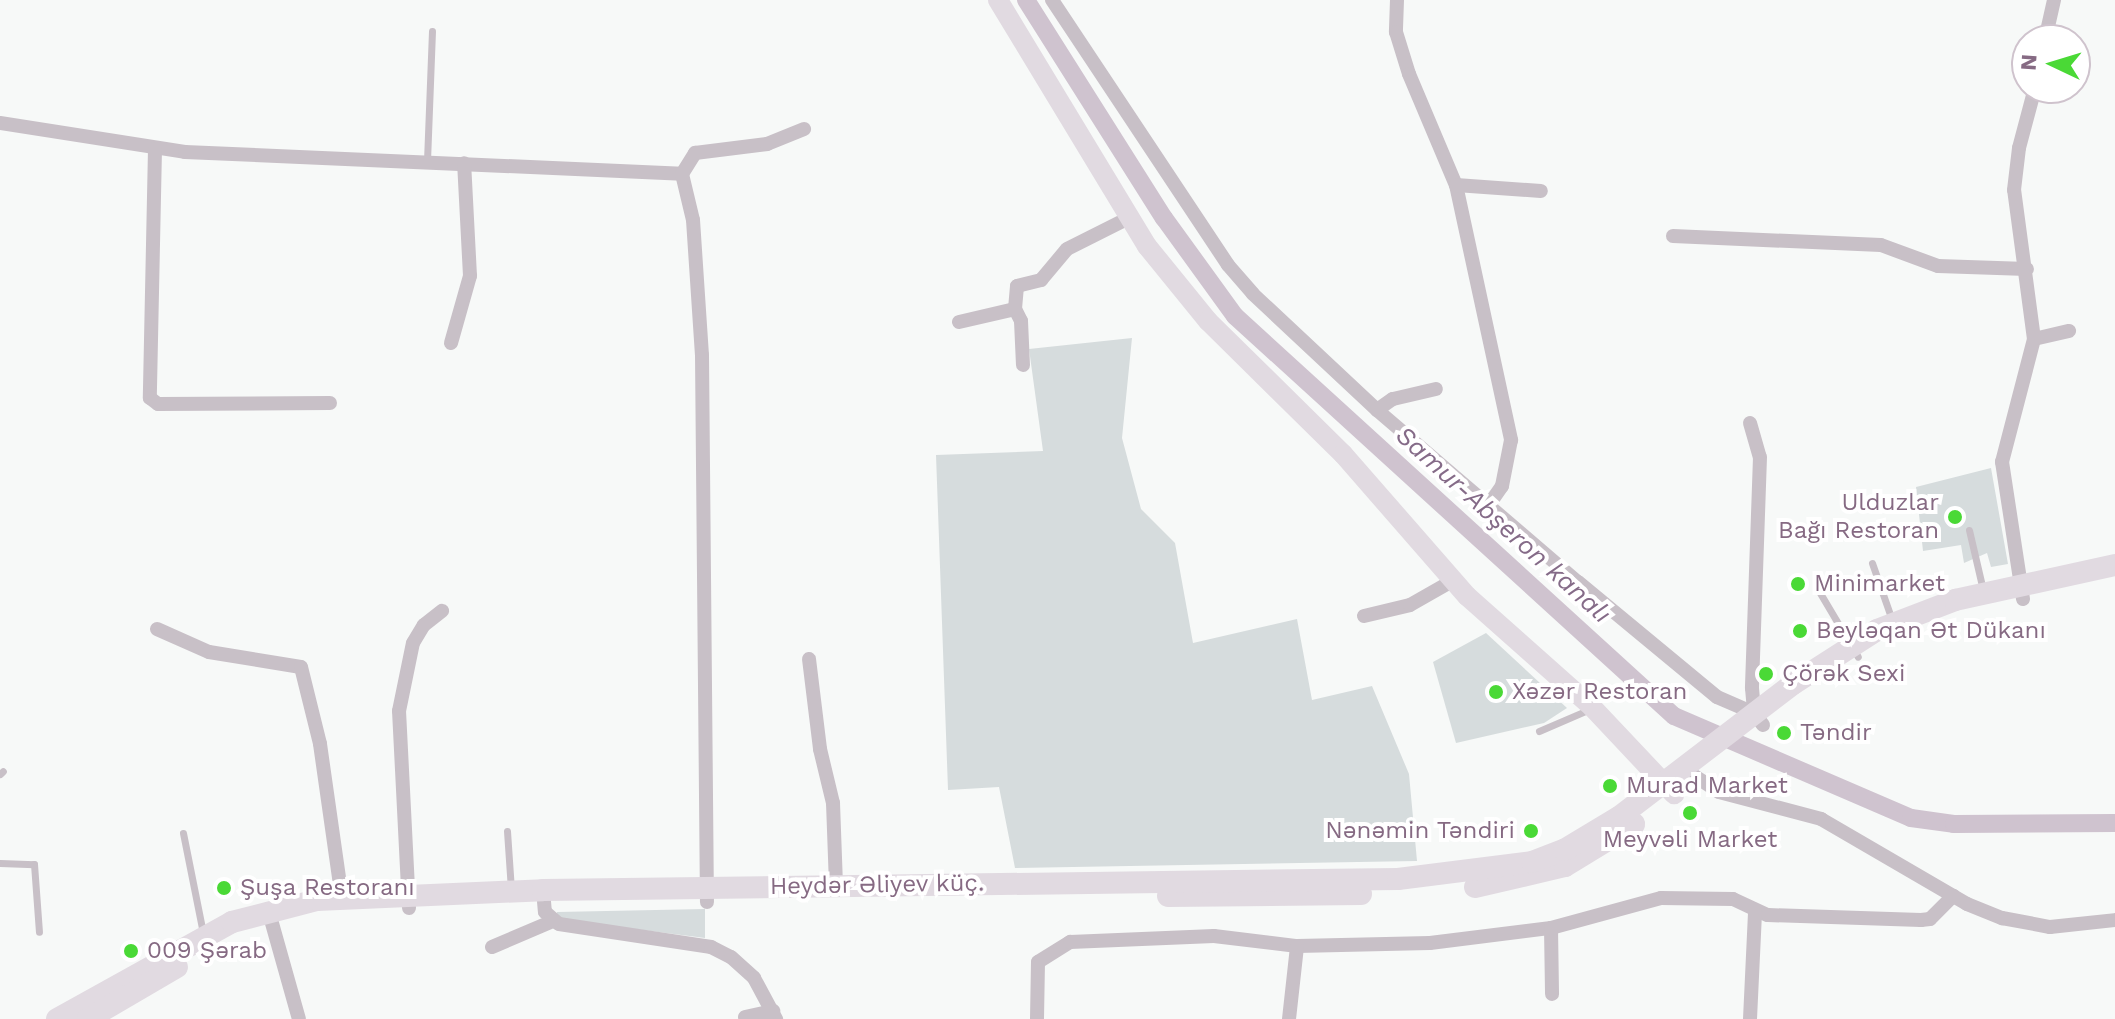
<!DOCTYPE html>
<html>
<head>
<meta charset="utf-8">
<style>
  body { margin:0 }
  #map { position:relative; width:2115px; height:1019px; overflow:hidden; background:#f7f9f8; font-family:"Work Sans",sans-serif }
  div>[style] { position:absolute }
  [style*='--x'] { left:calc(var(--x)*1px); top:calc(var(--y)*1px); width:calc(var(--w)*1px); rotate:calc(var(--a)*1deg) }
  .green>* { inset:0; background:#d6dcdd }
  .canal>* { height:18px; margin:-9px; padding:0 9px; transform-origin:9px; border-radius:9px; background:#cfc3cf }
  .lane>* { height:7px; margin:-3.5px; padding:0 3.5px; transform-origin:3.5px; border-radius:3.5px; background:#c8c0c7 }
  .street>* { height:14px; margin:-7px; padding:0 7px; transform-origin:7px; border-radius:7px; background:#c8c0c7 }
  .secondary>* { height:20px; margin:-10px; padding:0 10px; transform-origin:10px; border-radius:10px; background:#e1dae1 }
  .primary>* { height:22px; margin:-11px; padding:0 11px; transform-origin:11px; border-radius:11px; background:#e1dae1 }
  .dots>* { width:22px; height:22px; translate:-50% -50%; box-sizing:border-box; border:4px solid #fff; border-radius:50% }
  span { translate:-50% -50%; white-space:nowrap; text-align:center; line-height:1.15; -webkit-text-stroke:8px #fff; paint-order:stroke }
  .poi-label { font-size:24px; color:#866a83 }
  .right { translate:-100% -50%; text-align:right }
  .left { translate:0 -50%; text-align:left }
  .street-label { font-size:24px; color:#866a83 }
  .water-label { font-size:26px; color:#856b88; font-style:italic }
  .north { position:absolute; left:2011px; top:24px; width:80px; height:80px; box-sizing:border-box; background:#fff; border:2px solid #cfc3cd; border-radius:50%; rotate:274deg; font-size:22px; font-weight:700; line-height:32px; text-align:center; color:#866a83 }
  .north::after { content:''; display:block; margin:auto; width:28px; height:36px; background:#4ad936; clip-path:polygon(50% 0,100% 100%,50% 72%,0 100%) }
</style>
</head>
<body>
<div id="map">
  <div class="green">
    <div style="clip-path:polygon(1132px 338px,1122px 438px,1141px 509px,1175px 543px,1193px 643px,1297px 619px,1312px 700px,1372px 686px,1409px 774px,1417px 861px,1015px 868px,999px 787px,948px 790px,936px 455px,1043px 451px,1029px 349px)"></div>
    <div style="clip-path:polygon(1991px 468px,2008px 564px,1991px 567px,1987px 553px,1964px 563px,1961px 545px,1923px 551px,1916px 487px)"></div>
    <div style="clip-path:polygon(1486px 633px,1567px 708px,1544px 723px,1456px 743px,1433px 662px)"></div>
    <div style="clip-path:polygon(705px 909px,705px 938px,557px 919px,557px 912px)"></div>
  </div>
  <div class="canal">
    <div style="--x:1026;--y:0;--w:258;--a:57.7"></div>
    <div style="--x:1164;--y:218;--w:121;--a:54.1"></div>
    <div style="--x:1235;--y:316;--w:594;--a:42.34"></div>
    <div style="--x:1674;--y:716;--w:258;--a:23.3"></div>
    <div style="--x:1911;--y:818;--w:43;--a:7.9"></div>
    <div style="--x:1954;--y:824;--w:161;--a:-0.4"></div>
  </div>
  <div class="lane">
    <div style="--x:427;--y:161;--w:130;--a:-87.8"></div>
    <div style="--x:1969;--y:530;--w:62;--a:76.9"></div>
    <div style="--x:1872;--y:563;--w:60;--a:70.7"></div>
    <div style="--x:1820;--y:593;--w:74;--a:59.3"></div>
    <div style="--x:1539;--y:731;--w:56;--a:-23.3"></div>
    <div style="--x:0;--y:774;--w:4;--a:-45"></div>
    <div style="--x:507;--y:831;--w:58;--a:86.1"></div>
    <div style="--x:183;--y:833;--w:102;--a:78.7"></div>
    <div style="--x:0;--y:863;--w:34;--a:2"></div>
    <div style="--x:34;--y:864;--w:68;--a:85.8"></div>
  </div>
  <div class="street">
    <div style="--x:1052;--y:0;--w:318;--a:56.4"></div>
    <div style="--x:1228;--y:265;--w:38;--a:49"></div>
    <div style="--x:1253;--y:294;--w:170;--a:43.1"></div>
    <div style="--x:1377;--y:410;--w:265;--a:40.6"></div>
    <div style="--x:1578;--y:582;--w:180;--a:39.6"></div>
    <div style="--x:1717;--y:697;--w:40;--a:23.4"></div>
    <div style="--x:1397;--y:0;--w:32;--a:92"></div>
    <div style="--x:1396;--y:32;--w:44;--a:72.8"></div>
    <div style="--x:1409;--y:74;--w:121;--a:67.1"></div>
    <div style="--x:1456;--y:185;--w:261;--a:77.8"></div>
    <div style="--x:1511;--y:440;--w:47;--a:101.1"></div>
    <div style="--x:1502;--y:486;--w:24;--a:125"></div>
    <div style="--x:2045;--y:40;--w:41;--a:-77.3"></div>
    <div style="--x:0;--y:123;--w:187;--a:8.9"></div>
    <div style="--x:185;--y:152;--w:497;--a:2.5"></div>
    <div style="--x:682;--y:174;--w:47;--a:76.6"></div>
    <div style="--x:693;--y:220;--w:135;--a:86.2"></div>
    <div style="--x:702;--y:355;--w:547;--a:89.48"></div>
    <div style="--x:155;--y:149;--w:249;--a:91.2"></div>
    <div style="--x:150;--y:398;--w:10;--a:37"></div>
    <div style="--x:158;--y:404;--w:172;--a:-0.3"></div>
    <div style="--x:682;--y:174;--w:25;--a:-58"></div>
    <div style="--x:695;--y:153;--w:73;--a:-7.1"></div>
    <div style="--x:767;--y:144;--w:40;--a:-22"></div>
    <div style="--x:1456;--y:185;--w:85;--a:4"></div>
    <div style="--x:1673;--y:236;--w:208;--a:2.5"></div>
    <div style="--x:1881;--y:245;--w:61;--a:20.2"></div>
    <div style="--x:1938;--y:266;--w:89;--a:1.9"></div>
    <div style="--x:1015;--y:309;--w:13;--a:63"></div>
    <div style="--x:1021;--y:321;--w:44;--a:87.4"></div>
    <div style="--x:959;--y:322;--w:57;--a:-13.1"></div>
    <div style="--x:1015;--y:309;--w:23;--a:-85"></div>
    <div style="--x:1017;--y:286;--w:25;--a:-14"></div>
    <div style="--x:1041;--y:280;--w:40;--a:-50"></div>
    <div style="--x:1067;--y:249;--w:69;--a:-26.6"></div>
    <div style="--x:2034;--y:339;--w:36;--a:-13"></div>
    <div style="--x:451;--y:343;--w:70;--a:-74.2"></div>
    <div style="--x:470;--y:276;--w:113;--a:-93"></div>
    <div style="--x:1377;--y:410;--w:19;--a:-35"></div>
    <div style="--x:1393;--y:399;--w:44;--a:-13.1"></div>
    <div style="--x:1750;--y:423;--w:35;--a:74"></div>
    <div style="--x:1760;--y:457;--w:231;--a:92"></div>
    <div style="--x:1752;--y:688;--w:25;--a:85"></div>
    <div style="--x:1754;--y:713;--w:15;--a:53"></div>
    <div style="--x:2023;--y:599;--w:139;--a:-98.7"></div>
    <div style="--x:2002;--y:462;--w:127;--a:-75.4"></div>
    <div style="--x:2034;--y:339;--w:150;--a:-97.6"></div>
    <div style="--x:2014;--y:190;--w:42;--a:-83.2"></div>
    <div style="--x:2019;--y:148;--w:62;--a:-75.1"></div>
    <div style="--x:1364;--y:616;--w:47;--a:-13.4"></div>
    <div style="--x:1410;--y:605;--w:48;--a:-29.7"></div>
    <div style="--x:157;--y:629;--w:57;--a:23.9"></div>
    <div style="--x:209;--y:652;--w:93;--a:9.3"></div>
    <div style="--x:301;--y:667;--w:79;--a:76.1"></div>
    <div style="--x:320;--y:744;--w:156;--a:81.9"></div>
    <div style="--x:809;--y:659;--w:91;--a:83"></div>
    <div style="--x:820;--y:749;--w:56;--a:76.5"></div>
    <div style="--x:833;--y:803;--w:83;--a:87.9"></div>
    <div style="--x:1677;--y:773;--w:16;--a:7"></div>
    <div style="--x:1693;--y:775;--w:31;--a:33"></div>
    <div style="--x:1719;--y:792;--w:106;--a:14.8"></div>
    <div style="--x:1821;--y:819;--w:169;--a:30.2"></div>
    <div style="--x:1967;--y:904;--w:38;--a:22"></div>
    <div style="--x:2002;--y:918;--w:49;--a:10.6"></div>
    <div style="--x:2050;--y:927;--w:65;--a:-6.1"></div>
    <div style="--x:543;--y:890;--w:22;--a:85"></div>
    <div style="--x:545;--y:912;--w:18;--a:41"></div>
    <div style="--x:559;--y:924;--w:154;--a:8.6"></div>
    <div style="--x:711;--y:947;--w:22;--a:27"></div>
    <div style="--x:731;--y:957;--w:31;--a:42"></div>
    <div style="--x:754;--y:978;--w:47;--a:61.8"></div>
    <div style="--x:409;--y:908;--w:197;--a:-92.9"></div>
    <div style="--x:399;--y:711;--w:69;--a:-78.4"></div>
    <div style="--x:413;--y:643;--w:21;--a:-59"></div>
    <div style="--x:424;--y:625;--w:23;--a:-38"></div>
    <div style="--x:268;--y:909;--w:114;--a:74.3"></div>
    <div style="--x:1551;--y:928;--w:66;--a:89.1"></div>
    <div style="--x:492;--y:947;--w:66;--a:-23.1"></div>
    <div style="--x:745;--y:1017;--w:29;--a:-12"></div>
    <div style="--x:1037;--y:1019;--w:57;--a:-89"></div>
    <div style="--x:1038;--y:962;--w:38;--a:-32"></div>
    <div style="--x:1070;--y:942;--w:144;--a:-2.4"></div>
    <div style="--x:1214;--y:936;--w:84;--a:6.9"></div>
    <div style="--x:1297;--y:946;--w:133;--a:-1.3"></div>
    <div style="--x:1430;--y:943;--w:122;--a:-7.1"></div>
    <div style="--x:1551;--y:928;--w:114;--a:-15.3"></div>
    <div style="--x:1661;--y:898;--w:72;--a:0.8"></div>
    <div style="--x:1733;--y:899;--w:38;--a:25"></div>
    <div style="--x:1768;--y:915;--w:153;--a:1.9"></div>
    <div style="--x:1921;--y:920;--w:9;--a:-6"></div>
    <div style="--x:1930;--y:919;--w:33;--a:-45"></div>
    <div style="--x:1289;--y:1019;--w:73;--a:-83.7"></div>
    <div style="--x:1750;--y:1019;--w:106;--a:-87.3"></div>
  </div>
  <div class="secondary">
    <div style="--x:998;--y:0;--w:288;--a:58.8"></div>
    <div style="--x:1147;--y:246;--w:97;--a:50.9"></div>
    <div style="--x:1208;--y:321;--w:190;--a:44.6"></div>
    <div style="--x:1343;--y:454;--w:189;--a:48.9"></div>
    <div style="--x:1467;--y:596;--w:167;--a:41.6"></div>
    <div style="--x:1592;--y:707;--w:120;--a:46.7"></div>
  </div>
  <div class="primary">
    <div style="--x:1475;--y:887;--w:92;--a:-13.1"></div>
    <div style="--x:1565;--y:866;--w:81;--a:-31.3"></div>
    <div style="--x:1168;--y:896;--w:193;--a:-0.6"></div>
    <div style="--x:57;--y:1019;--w:200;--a:-29"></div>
    <div style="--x:232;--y:922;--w:88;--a:-14.5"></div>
    <div style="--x:317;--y:900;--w:226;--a:-2.5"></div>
    <div style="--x:543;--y:890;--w:855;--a:-0.74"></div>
    <div style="--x:1398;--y:879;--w:135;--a:-7.2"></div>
    <div style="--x:1532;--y:862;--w:34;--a:-21"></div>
    <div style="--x:1564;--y:850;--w:64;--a:-31"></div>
    <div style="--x:1619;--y:817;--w:219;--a:-37.4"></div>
    <div style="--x:1793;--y:684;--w:100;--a:-32.7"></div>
    <div style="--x:1877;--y:630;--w:84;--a:-21"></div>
    <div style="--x:1955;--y:600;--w:164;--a:-12.3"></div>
    <div style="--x:88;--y:1019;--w:103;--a:-30.3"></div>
  </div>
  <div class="dots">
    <div style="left:1955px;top:517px;background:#4ad936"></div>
    <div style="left:1798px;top:584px;background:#4ad936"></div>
    <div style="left:1800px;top:631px;background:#4ad936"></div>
    <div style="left:1766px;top:674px;background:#4ad936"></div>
    <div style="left:1496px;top:692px;background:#4ad936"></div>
    <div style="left:1784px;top:733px;background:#4ad936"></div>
    <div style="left:1610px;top:786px;background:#4ad936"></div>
    <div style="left:1690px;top:813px;background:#4ad936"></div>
    <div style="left:1531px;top:831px;background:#4ad936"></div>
    <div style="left:224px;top:888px;background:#4ad936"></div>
    <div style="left:131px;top:951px;background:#4ad936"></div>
  </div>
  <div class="poi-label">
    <span class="right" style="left:1939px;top:517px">Ulduzlar<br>Bağı Restoran</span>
    <span class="left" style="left:1814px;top:584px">Minimarket</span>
    <span class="left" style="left:1816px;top:631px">Beyləqan Ət Dükanı</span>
    <span class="left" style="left:1782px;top:674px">Çörək Sexi</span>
    <span class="left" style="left:1512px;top:692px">Xəzər Restoran</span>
    <span class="left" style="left:1800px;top:733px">Təndir</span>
    <span class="left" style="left:1626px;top:786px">Murad Market</span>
    <span class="right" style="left:1515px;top:831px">Nənəmin Təndiri</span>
    <span style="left:1690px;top:840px">Meyvəli Market</span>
    <span class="left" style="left:240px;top:888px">Şuşa Restoranı</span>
    <span class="left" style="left:147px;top:951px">009 Şərab</span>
  </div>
  <div class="street-label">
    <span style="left:877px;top:885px;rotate:-1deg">Heydər Əliyev küç.</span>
  </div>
  <div class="water-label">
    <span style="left:1503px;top:525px;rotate:42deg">Samur-Abşeron kanalı</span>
  </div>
  <div class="north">N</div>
</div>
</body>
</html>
